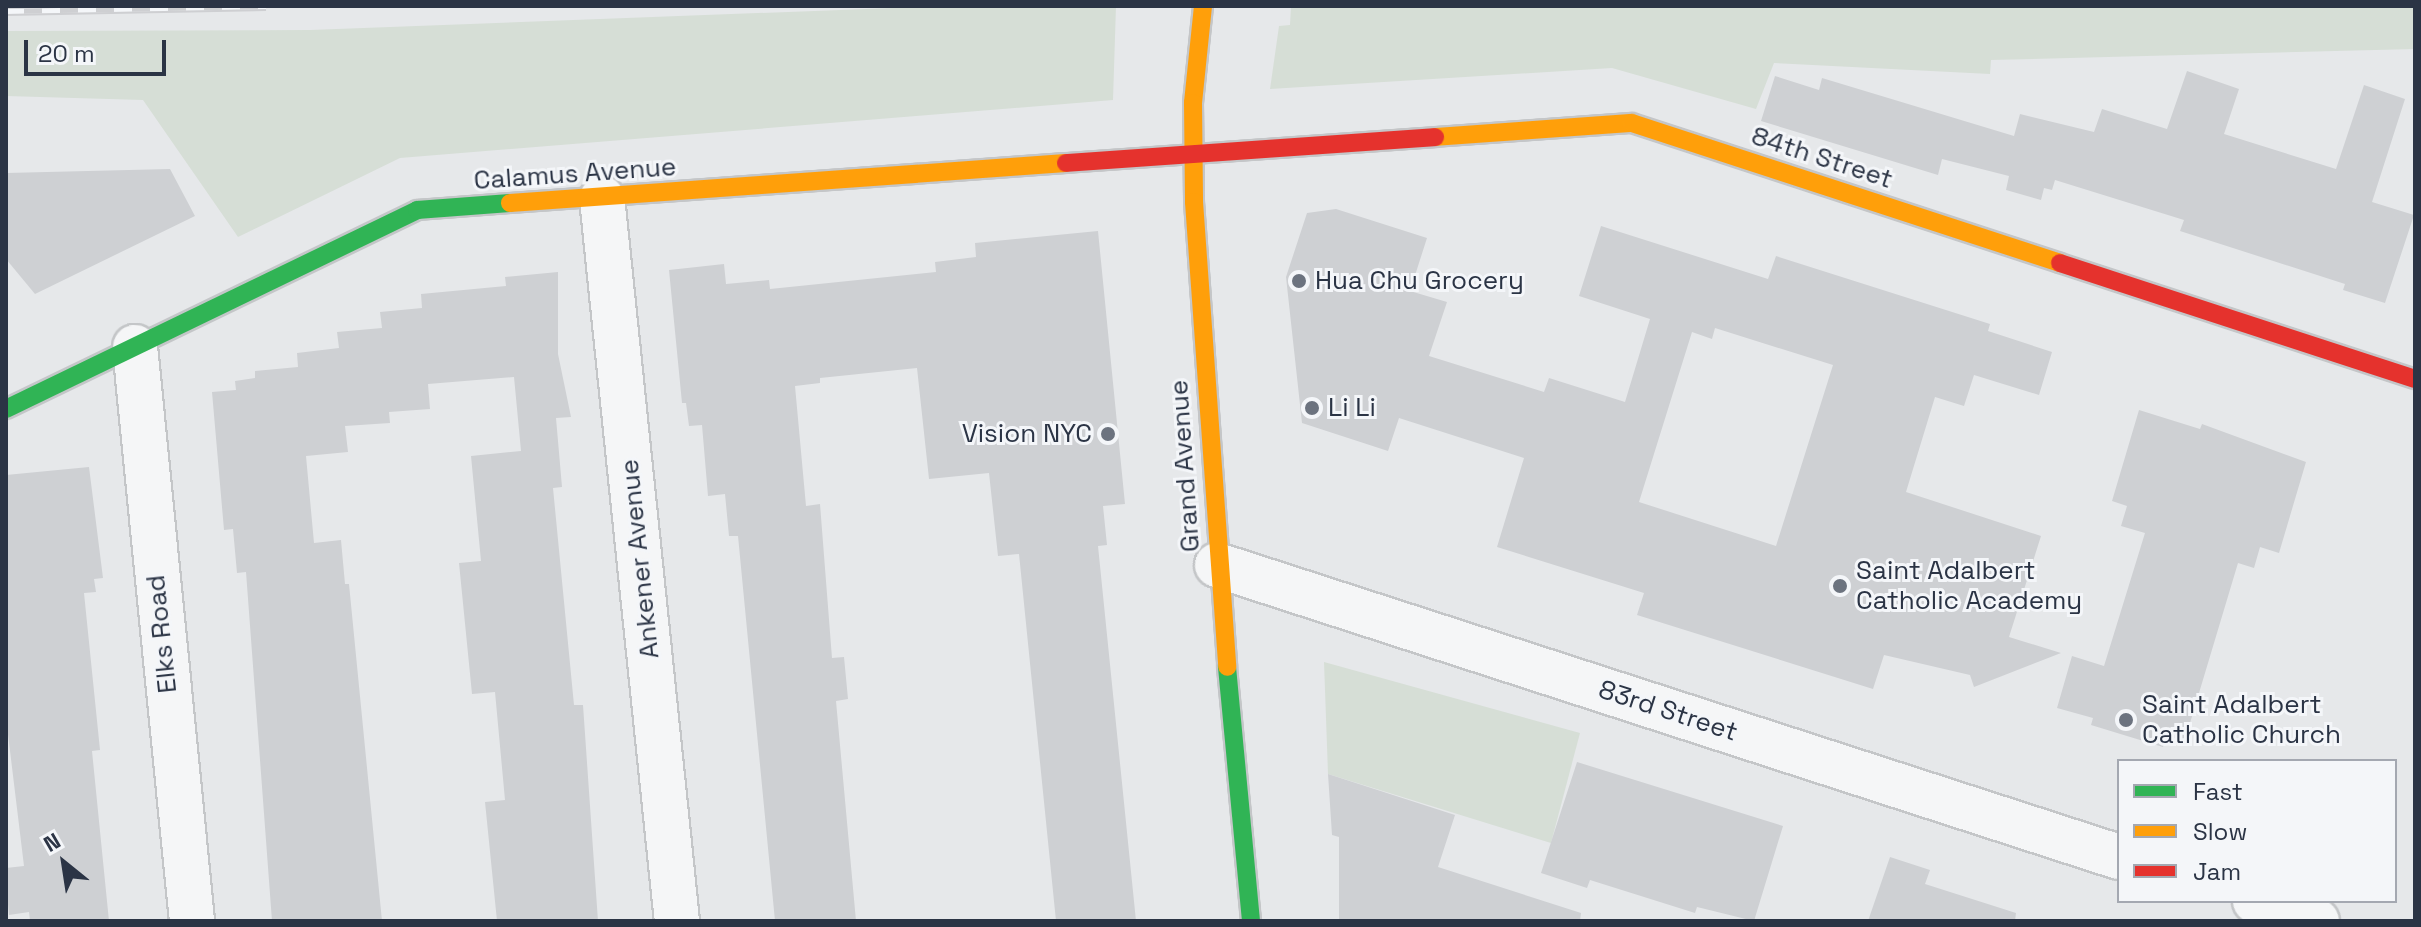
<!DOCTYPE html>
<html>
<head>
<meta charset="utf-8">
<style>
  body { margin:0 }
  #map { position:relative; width:2421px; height:927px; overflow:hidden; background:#e6e8ea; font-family:"Space Grotesk",sans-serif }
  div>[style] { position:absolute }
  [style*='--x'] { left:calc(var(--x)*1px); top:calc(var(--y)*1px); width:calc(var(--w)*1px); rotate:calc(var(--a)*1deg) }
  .green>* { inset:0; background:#d6ded6 }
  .building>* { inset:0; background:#ced0d3 }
  .roads { filter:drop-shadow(2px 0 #c4c6c8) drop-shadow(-2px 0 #c4c6c8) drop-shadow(0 2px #c4c6c8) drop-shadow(0 -2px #c4c6c8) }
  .street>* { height:44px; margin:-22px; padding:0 22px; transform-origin:22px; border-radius:22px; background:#f5f6f7 }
  .fast>* { height:18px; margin:-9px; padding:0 9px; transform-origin:9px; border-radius:9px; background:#30b455 }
  .slow>* { height:18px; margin:-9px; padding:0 9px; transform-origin:9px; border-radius:9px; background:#ff9f0a }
  .jam>* { height:18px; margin:-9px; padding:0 9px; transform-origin:9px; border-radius:9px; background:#e5322d }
  .rail>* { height:9px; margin-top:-4.5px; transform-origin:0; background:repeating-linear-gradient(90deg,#f4f6f9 0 18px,#cecfd2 0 36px); box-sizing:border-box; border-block:2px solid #cecfd2 }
  .dots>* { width:22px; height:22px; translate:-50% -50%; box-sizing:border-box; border:4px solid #f4f6f9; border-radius:50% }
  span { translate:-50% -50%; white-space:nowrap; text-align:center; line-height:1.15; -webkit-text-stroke:6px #f4f6f9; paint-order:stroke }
  .street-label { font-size:26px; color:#2b3445 }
  .poi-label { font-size:26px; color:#2b3445 }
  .left { translate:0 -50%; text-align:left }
  .right { translate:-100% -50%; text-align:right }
  .frame { position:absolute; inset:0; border:8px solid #2b3445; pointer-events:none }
  .legend { position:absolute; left:2117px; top:759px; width:280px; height:144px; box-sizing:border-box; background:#f4f6f9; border:2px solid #a4a8b1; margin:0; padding:10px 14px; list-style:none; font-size:24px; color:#2b3445 }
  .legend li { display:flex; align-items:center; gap:16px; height:40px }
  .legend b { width:40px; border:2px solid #a4a8b1 }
  .north { position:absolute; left:24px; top:823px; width:80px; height:80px; -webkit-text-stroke:6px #f4f6f9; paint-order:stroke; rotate:330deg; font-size:22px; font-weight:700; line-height:32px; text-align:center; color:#2b3445 }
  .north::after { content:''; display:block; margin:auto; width:28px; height:36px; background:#2b3445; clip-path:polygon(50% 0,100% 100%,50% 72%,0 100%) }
  .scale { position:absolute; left:24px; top:40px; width:142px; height:36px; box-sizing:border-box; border:4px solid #2b3445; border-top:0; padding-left:10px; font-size:24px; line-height:28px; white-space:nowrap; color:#2b3445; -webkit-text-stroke:6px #f4f6f9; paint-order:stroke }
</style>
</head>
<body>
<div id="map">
  <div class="green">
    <div style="clip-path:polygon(945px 6px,1116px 6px,1113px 100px,400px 158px,238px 237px,143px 100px,6px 96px,6px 31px,310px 30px)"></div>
    <div style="clip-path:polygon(1291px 6px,2415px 6px,2415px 49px,1991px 60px,1990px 74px,1774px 63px,1756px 109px,1612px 68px,1270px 89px,1279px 26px,1290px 25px)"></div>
    <div style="clip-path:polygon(1324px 662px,1580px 733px,1551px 843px,1328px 774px)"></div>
  </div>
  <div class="building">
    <div style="clip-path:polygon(2187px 71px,2239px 89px,2224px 134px,2336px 169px,2364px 85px,2405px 99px,2372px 202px,2414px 215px,2385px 303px,2343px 290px,2345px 284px,2180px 231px,2184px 220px,2055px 180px,2052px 190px,2044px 188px,2041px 200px,2006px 190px,2009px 176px,1942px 159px,1938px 175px,1761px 121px,1775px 76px,1819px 90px,1822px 78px,2014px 136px,2020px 114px,2094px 132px,2102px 109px,2167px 129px)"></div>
    <div style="clip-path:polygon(170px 169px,195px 216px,35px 294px,6px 259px,6px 173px)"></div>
    <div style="clip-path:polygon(evenodd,1336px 209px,1427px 238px,1410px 291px,1447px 302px,1429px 356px,1544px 392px,1549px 378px,1625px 402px,1650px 319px,1579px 296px,1601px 226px,1768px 279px,1776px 256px,1990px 324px,1988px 331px,2052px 352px,2039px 395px,1974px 375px,1964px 406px,1935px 397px,1906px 492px,2041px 536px,2009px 637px,2061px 653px,1974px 687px,1970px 675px,1884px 655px,1873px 689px,1637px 615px,1644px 593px,1497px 547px,1524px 458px,1399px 418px,1388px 451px,1302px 423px,1286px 277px,1307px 213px,1336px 209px,1715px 328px,1833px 365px,1776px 546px,1639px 502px,1692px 332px,1712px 339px,1715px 328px)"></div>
    <div style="clip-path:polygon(1098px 231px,1125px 504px,1103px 506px,1107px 545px,1098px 546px,1136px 921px,1056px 921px,1019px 554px,998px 556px,989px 473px,929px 479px,917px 368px,820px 378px,820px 383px,795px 386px,806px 506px,820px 504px,832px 658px,844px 657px,848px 699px,836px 701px,856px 921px,775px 921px,738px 536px,729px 536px,725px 494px,708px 496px,702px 425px,689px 426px,686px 403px,682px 403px,669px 270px,724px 264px,726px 284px,769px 280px,770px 289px,936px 272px,935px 262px,976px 257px,975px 243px)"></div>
    <div style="clip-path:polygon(558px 272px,558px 354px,571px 417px,556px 418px,562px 487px,553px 488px,574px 705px,583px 705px,598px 921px,497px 921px,485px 802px,505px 800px,495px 692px,472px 694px,459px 563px,481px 561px,471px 456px,521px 451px,514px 377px,428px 384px,430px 409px,389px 412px,390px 423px,345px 426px,348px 452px,306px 456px,314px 543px,341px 540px,345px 584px,349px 584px,382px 921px,272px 921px,246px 572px,237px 573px,233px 529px,224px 530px,212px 392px,236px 390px,235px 381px,255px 378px,255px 371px,298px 367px,297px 353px,339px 348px,337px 332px,382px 328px,380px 312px,422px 308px,421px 294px,506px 286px,505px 277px)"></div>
    <div style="clip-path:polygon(2139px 410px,2200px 429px,2202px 424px,2306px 462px,2279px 553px,2260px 547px,2254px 568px,2238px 563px,2184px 743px,2166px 737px,2163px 747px,2091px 725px,2093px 718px,2057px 708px,2072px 656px,2104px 666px,2145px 533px,2121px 526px,2127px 506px,2112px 501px)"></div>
    <div style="clip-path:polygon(89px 467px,103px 578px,94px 579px,96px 592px,84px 593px,100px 750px,92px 751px,109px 921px,30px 921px,29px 912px,9px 915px,6px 883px,6px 868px,24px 866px,6px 718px,6px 475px)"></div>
    <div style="clip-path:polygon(1577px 762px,1783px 826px,1754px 921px,1697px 907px,1695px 913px,1590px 880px,1587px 888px,1541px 873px)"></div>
    <div style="clip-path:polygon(1328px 774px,1455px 815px,1438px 867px,1581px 913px,1580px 921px,1339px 921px,1339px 837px,1332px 835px)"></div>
    <div style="clip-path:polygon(1890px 857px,1930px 870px,1925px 884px,2016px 913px,2015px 921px,1868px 921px)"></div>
  </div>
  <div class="roads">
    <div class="street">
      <div style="--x:602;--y:198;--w:727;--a:84.08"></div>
      <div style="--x:135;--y:347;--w:577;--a:84.33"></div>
      <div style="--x:1217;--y:565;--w:948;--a:17.94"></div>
      <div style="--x:2255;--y:901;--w:65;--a:17.9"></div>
    </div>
    <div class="fast">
      <div style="--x:6;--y:409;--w:457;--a:-25.8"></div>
      <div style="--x:417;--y:210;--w:93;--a:-4.3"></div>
      <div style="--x:1227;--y:667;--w:255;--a:84.6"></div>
    </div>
    <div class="slow">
      <div style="--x:1203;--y:6;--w:98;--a:95.9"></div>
      <div style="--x:1193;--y:103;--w:99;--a:89.4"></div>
      <div style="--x:1194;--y:202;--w:466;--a:85.9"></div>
      <div style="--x:1435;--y:137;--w:197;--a:-4.1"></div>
      <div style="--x:1632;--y:123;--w:450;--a:18.1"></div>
      <div style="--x:510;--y:203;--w:557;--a:-4.11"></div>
    </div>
    <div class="jam">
      <div style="--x:1066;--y:163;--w:370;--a:-4"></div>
      <div style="--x:2060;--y:263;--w:373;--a:18.1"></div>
    </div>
  </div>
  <div class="rail">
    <div style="--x:6;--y:11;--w:260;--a:-1.1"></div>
  </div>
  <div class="dots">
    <div style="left:1299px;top:281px;background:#6c737f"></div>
    <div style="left:1312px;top:408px;background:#6c737f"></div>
    <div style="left:1108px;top:434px;background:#6c737f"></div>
    <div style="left:1840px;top:586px;background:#6c737f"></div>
    <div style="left:2126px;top:720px;background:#6c737f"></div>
  </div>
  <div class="street-label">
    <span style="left:1822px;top:158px;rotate:18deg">84th Street</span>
    <span style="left:575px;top:174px;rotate:-4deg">Calamus Avenue</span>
    <span style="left:1185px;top:466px;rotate:-94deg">Grand Avenue</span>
    <span style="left:640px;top:559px;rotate:-96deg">Ankener Avenue</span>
    <span style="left:162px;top:634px;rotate:-96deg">Elks Road</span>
    <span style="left:1668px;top:711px;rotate:18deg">83rd Street</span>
  </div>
  <div class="poi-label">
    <span class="left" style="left:1315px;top:281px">Hua Chu Grocery</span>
    <span class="left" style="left:1328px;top:408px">Li Li</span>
    <span class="right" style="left:1092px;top:434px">Vision NYC</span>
    <span class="left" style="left:1856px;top:586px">Saint Adalbert<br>Catholic Academy</span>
    <span class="left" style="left:2142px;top:720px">Saint Adalbert<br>Catholic Church</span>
  </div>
  <div class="frame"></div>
  <ul class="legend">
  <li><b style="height:10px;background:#30b455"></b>Fast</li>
  <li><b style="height:10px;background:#ff9f0a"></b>Slow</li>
  <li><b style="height:10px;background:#e5322d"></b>Jam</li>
  </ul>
  <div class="north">N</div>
  <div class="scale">20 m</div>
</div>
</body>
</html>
